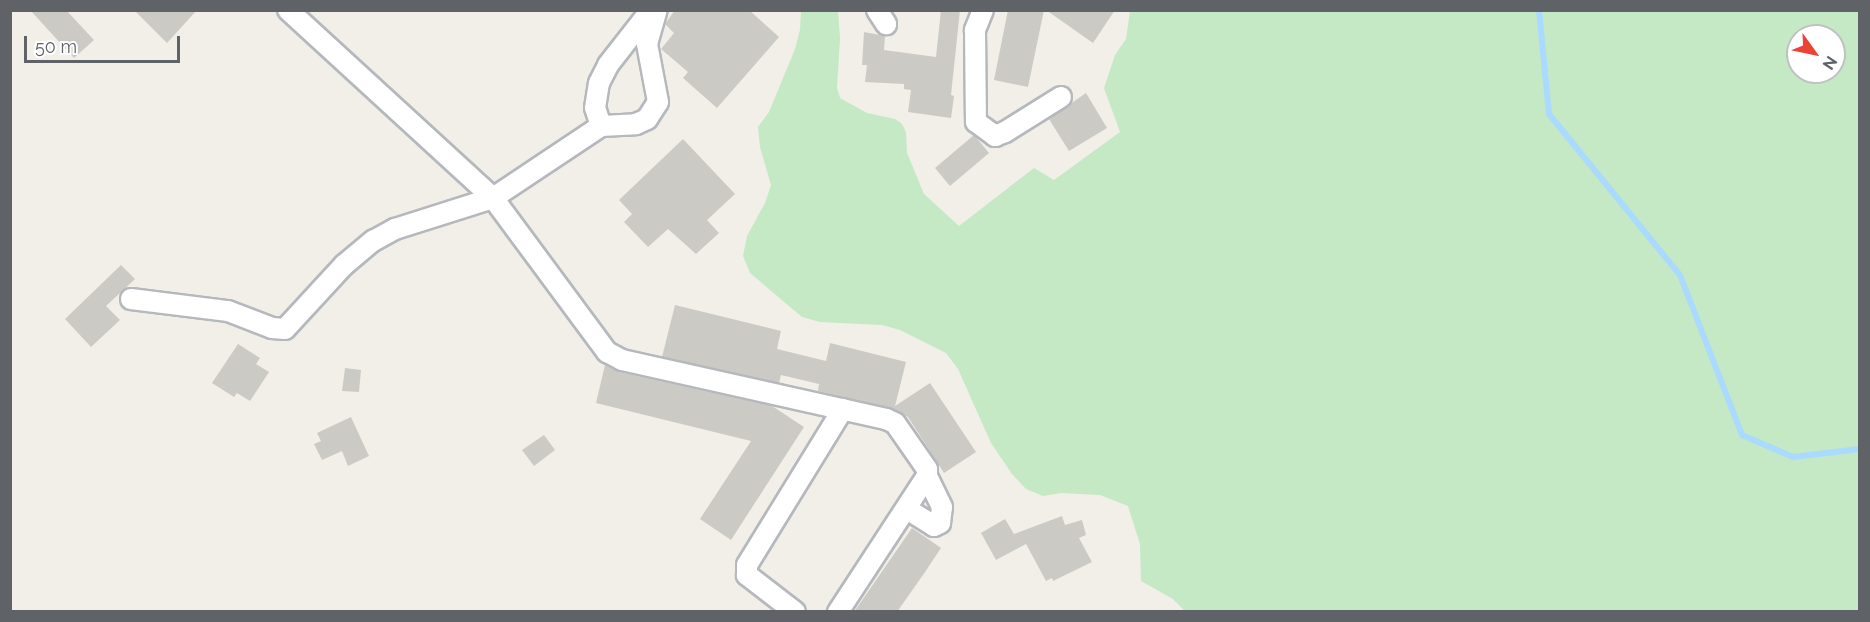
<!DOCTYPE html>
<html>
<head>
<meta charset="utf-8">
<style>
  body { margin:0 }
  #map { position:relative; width:1870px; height:622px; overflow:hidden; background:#f1efe8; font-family:Raleway,sans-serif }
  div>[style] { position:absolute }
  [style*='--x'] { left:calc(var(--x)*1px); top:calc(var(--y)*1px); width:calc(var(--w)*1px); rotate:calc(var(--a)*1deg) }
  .green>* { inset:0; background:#c5e8c5 }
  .stream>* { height:6px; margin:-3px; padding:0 3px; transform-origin:3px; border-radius:3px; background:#aadaff }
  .building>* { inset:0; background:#cccac5 }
  .roads { filter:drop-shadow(2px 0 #b5b8bc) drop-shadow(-2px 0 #b5b8bc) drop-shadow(0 2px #b5b8bc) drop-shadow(0 -2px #b5b8bc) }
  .street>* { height:20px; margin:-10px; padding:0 10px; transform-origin:10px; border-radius:10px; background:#fff }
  span { translate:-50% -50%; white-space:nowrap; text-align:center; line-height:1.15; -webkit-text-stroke:6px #fff; paint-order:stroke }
  .frame { position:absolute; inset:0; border:12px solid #5f6368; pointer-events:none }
  .north { position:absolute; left:1786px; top:24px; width:60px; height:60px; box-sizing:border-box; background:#fff; border:2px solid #bfc1c3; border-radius:50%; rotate:123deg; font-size:16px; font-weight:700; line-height:24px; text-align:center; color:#5f6368 }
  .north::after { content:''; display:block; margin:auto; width:21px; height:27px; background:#ea4335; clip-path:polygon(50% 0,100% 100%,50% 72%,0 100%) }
  .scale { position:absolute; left:24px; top:36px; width:156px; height:27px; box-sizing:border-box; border:3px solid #5f6368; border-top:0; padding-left:8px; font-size:18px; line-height:21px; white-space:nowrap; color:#5f6368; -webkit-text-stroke:4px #fff; paint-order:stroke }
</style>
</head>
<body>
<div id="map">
  <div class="green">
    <div style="clip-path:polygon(evenodd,801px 11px,838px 11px,840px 38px,837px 88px,840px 98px,867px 113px,895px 119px,902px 124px,906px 132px,907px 153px,924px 194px,959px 226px,1034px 168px,1054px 180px,1120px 132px,1104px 88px,1115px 55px,1126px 39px,1130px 11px,1859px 11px,1859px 611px,1185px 611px,1173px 599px,1141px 581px,1140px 544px,1128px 506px,1100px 495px,1061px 493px,1043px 496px,1026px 489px,1012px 474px,991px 443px,958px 369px,946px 353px,900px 330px,882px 325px,820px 322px,802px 317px,750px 273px,743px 256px,747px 236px,765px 203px,771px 185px,760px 147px,758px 127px,769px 112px,795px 49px,800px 30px,801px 11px,1798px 36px,1834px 36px,1834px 72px,1798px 72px,1798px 36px)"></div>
  </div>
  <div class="stream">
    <div style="--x:1539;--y:10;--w:104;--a:84.5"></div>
    <div style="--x:1549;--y:114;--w:208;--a:50.9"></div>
    <div style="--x:1680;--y:275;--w:172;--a:68.8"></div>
    <div style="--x:1742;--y:435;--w:56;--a:23.3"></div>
    <div style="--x:1793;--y:457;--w:67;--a:-6.8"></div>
  </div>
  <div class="building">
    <div style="clip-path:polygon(30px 10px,66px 10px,94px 40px,74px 58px)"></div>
    <div style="clip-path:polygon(134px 10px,197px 10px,167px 43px)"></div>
    <div style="clip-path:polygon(675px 10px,749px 10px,779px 37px,717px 108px,683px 78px,688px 72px,661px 49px,674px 33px,665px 24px)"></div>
    <div style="clip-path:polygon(941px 10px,960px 10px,951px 95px,954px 96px,951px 118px,908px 112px,911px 90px,904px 89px,904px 84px,865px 82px,867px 65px,862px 65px,864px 32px,885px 36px,884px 50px,936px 57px)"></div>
    <div style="clip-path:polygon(1008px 10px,1044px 10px,1028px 87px,994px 80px)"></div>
    <div style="clip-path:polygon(1046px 10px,1115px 10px,1093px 43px)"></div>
    <div style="clip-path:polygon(1086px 93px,1107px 128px,1069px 151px,1049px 119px)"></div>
    <div style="clip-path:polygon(974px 135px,989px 153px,950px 186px,935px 168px)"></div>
    <div style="clip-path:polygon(683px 139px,735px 194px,707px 220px,719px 233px,696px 254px,668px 229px,648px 247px,624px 222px,632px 214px,619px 200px)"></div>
    <div style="clip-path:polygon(121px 265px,135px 279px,106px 306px,120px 320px,91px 347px,65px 319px)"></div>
    <div style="clip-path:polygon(675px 305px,781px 331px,777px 349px,826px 361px,830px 343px,906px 362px,895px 406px,930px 383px,976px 452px,944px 473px,908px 417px,891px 408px,818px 391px,819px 384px,781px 375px,779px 383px,662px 357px)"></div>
    <div style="clip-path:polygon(238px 344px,260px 358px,256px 364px,269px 372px,250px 401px,237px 393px,234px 397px,212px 383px)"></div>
    <div style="clip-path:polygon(605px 365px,619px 372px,772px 406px,804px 427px,731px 540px,700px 519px,751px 441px,596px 403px)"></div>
    <div style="clip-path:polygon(345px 368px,361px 370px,359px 392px,342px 391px)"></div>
    <div style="clip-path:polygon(351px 417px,369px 456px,348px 466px,342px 451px,322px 460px,314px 444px,321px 441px,317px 433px)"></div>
    <div style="clip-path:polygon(544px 435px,555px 450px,534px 466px,522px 450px)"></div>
    <div style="clip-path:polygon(1062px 516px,1065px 525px,1082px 520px,1086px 535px,1079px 538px,1092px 562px,1053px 581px,1052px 578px,1046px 581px,1026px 544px,996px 560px,981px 533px,1005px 519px,1014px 534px)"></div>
    <div style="clip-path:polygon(912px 528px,941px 548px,925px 572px,897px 612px,854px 612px)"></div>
  </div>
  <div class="roads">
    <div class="street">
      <div style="--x:288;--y:10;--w:278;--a:42.5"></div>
      <div style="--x:493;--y:198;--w:192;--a:53.5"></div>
      <div style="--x:607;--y:352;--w:17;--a:28"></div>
      <div style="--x:622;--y:360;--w:271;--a:12.6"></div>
      <div style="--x:886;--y:419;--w:10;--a:24"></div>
      <div style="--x:895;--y:423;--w:56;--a:55.2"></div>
      <div style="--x:927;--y:469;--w:7;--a:90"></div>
      <div style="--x:927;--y:476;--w:163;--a:123.2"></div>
      <div style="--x:877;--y:10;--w:17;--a:57"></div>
      <div style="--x:983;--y:10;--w:22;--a:112"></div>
      <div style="--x:975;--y:30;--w:92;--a:89.4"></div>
      <div style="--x:976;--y:122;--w:24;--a:36"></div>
      <div style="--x:995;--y:136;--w:11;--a:-22"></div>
      <div style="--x:1005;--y:132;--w:66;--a:-32"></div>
      <div style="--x:601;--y:126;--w:19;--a:-108"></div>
      <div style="--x:595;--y:108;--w:25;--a:-81"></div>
      <div style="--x:599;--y:83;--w:20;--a:-63"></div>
      <div style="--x:608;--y:65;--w:70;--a:-52"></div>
      <div style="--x:131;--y:299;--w:98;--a:7.1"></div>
      <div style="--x:228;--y:311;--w:47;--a:21.1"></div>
      <div style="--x:272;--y:328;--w:13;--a:4"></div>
      <div style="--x:285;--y:329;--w:87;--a:-47.3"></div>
      <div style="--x:344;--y:265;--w:38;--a:-40"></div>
      <div style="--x:373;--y:241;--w:25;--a:-29"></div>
      <div style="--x:395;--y:229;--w:103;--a:-17.6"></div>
      <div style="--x:493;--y:198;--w:130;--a:-33.7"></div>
      <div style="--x:601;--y:126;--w:35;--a:-3"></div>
      <div style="--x:636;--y:124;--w:12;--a:-24"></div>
      <div style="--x:647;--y:119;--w:20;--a:-57"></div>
      <div style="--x:658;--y:102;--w:59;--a:-100.7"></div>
      <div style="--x:647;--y:44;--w:35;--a:-74"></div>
      <div style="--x:907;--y:509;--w:32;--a:32"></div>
      <div style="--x:934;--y:526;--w:7;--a:-27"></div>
      <div style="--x:940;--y:523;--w:16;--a:-83"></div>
      <div style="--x:942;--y:507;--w:34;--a:-116"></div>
      <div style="--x:795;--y:612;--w:61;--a:-142.4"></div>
      <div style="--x:747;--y:575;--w:10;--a:-90"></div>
      <div style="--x:747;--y:565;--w:183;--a:-58.4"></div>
    </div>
  </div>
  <div class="frame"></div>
  <div class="north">N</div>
  <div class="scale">50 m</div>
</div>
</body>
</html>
